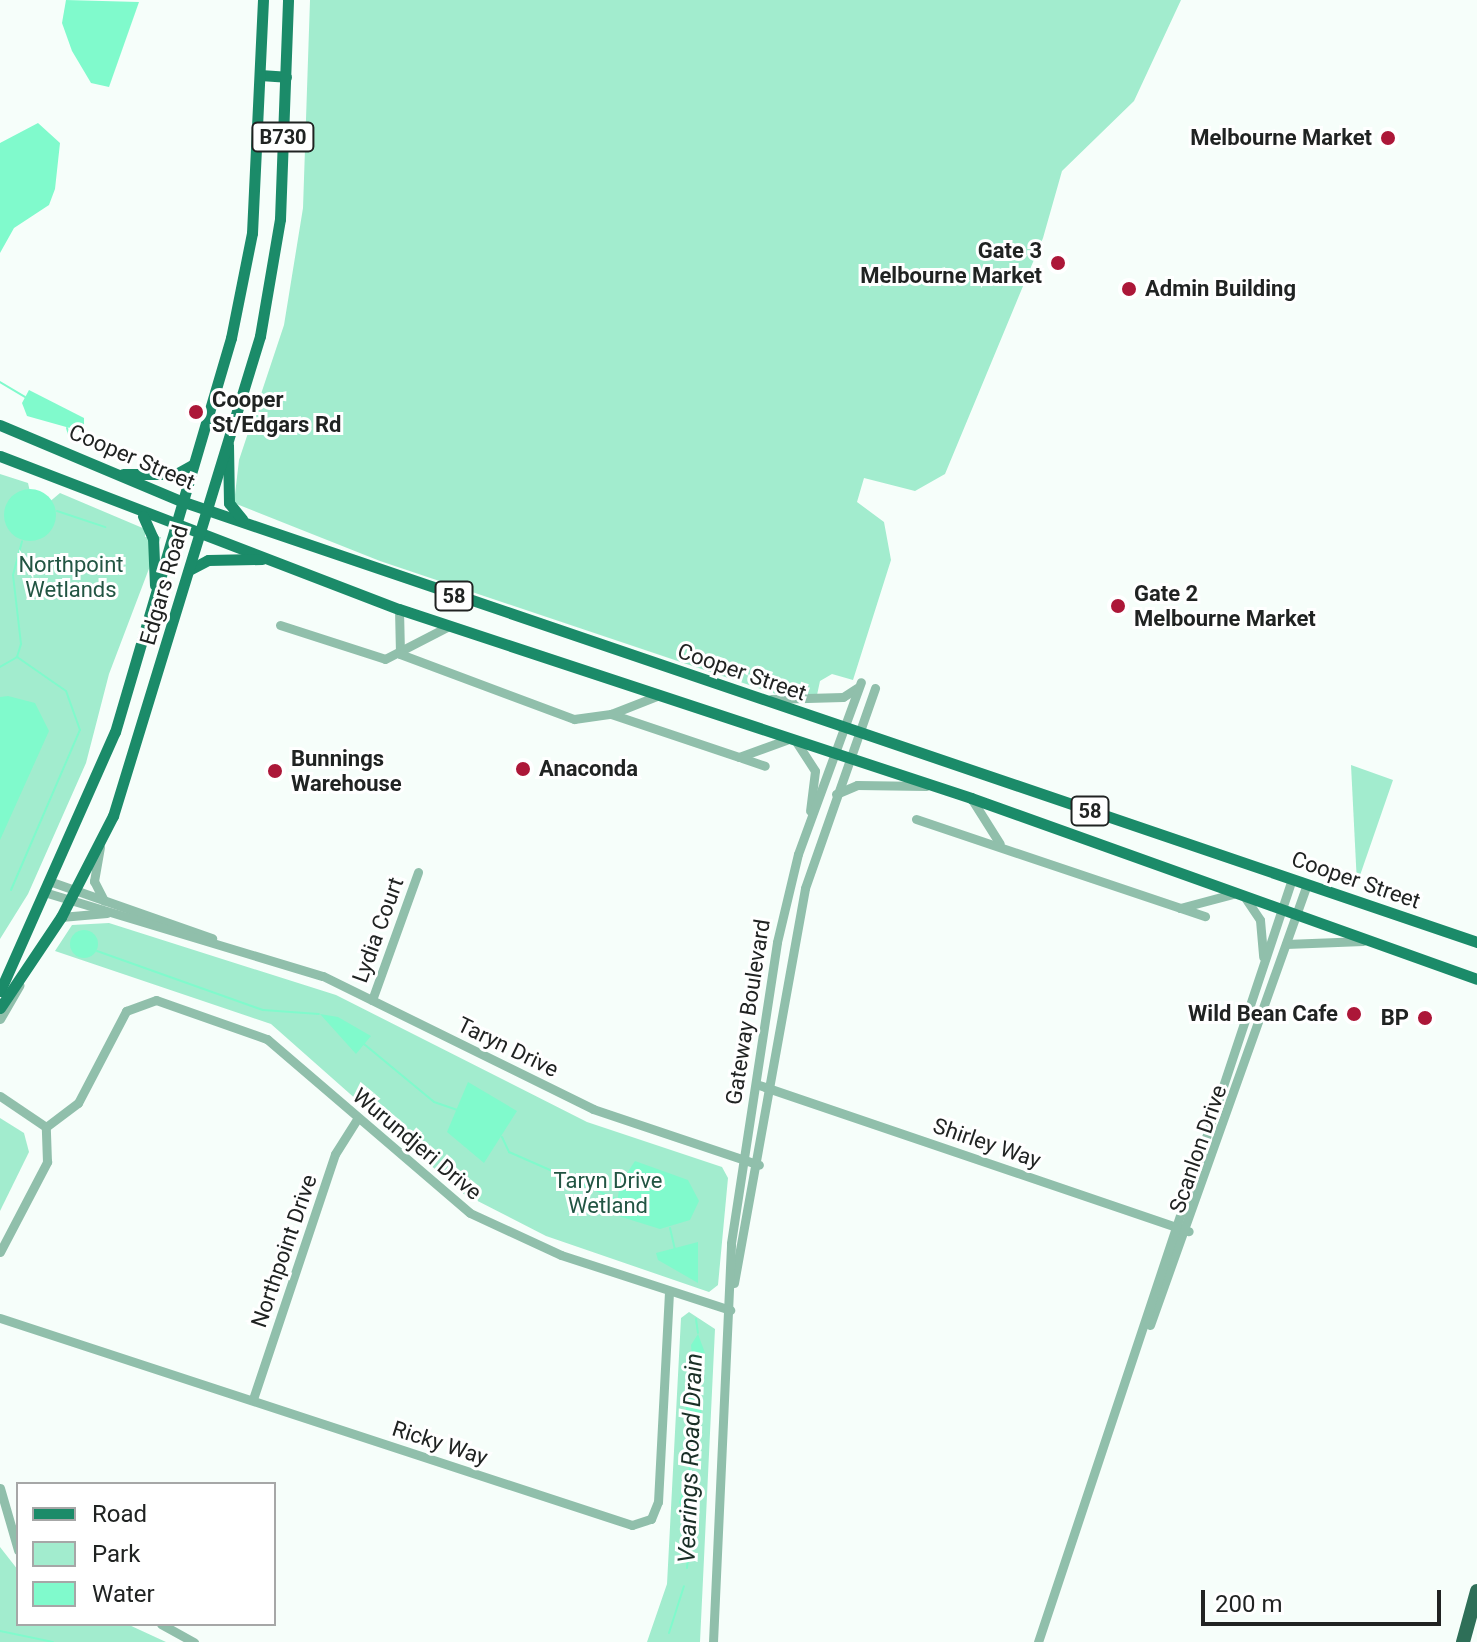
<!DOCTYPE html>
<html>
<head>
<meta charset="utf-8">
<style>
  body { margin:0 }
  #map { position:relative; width:1477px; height:1642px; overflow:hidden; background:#f6fefa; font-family:Roboto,sans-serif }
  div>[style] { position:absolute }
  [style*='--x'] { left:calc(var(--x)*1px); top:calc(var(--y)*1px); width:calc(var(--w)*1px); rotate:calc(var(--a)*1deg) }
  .green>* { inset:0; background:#a2ecce }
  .water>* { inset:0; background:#80facc }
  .round { border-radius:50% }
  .stream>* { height:2px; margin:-1px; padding:0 1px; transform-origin:1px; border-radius:1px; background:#80facc }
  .minor>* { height:9px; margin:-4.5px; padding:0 4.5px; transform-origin:4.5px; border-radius:4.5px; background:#90bfab }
  .major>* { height:11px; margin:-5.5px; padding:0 5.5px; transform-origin:5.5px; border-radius:5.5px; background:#1b8b69 }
  .highway>* { height:14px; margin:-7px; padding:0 7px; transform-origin:7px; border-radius:7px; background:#2e6f58 }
  .dots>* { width:22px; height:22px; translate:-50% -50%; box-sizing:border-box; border:4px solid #fff; border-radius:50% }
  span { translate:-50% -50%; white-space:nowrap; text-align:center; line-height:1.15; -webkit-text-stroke:6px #fff; paint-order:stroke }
  .shield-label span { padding:2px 6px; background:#fff; border:2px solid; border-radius:6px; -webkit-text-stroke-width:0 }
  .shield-label { font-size:20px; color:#202322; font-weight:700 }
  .poi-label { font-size:22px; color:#202322; font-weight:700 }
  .right { translate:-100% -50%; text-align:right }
  .left { translate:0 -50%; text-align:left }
  .street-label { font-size:22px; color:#202322 }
  .park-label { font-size:22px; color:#225543 }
  .water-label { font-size:24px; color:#1a2f27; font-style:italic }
  .legend { position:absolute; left:16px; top:1482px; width:260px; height:144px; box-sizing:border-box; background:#fff; border:2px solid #a6a7a7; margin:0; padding:10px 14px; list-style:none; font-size:24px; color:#202322 }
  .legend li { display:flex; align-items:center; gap:16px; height:40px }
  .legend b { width:40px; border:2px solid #a6a7a7 }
  .scale { position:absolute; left:1201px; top:1590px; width:240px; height:36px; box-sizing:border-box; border:4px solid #202322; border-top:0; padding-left:10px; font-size:24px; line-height:28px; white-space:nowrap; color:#202322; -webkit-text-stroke:6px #fff; paint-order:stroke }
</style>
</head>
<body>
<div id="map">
  <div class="green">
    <div style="clip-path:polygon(310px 0,1181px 0,1134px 101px,1062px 171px,1043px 238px,945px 474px,915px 491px,864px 478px,857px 502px,884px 522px,891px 560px,853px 680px,832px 674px,820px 681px,817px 695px,779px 695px,380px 561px,234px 503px,239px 460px,284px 325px,303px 208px)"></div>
    <div style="clip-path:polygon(0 474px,28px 483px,35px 514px,60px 493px,145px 529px,145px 537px,161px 537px,109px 674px,86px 763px,28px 894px,0 939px)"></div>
    <div style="clip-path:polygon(1351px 765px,1393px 780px,1357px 884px)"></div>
    <div style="clip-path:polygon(109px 923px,336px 995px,587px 1122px,722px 1167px,728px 1178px,718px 1285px,709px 1292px,546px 1236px,462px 1193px,271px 1024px,55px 951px,72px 925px)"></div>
    <div style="clip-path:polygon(0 1118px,24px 1133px,29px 1152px,0 1211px)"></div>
    <div style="clip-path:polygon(689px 1312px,715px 1329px,700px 1642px,647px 1642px,667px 1584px,681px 1318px)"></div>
    <div style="clip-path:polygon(0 1547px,18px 1570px,18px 1624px,127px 1624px,166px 1642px,0 1642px)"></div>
  </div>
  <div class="water">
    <div style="clip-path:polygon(66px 0,139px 2px,109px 87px,91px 83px,72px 51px,62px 23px)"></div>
    <div style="clip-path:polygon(38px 123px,60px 143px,55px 189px,49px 205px,14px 228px,0 253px,0 143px)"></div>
    <div style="clip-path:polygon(29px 390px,84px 418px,84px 432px,27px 416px,22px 403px)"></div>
    <div class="round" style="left:4px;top:489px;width:52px;height:52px"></div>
    <div style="clip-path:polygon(8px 696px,35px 703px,49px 731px,0 840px,0 697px)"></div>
    <div class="round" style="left:70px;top:930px;width:28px;height:28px"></div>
    <div style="clip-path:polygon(320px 1014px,338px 1017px,371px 1036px,356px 1054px)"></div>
    <div style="clip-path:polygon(468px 1082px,517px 1111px,484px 1163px,447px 1132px)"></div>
    <div style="clip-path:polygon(635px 1161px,688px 1180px,699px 1201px,690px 1220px,660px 1229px,615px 1215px,620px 1184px)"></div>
    <div style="clip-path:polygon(698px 1242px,698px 1283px,658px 1260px,656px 1253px)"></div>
    <div style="clip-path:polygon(698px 1334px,705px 1353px,694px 1380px,691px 1345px)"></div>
    <div style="clip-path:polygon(693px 1387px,702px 1414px,692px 1434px,685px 1405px)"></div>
    <div style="clip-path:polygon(686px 1482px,698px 1494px,691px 1530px,679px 1502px)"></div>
  </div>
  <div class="stream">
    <div style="--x:0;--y:382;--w:29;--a:31"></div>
    <div style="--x:67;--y:428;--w:7;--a:74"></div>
    <div style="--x:57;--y:511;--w:51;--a:18.4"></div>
    <div style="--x:0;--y:667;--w:20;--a:-30"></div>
    <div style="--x:17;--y:657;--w:14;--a:-73"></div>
    <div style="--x:21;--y:644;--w:69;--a:-96.6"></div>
    <div style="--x:13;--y:575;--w:35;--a:-75"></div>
    <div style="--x:11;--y:890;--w:174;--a:-66.7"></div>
    <div style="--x:80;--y:730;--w:41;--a:-109.7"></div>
    <div style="--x:66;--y:691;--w:60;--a:-145.2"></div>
    <div style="--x:97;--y:951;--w:176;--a:19.6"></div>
    <div style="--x:263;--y:1010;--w:56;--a:4.1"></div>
    <div style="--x:364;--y:1044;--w:91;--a:39.6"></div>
    <div style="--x:434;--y:1102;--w:24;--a:19"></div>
    <div style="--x:502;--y:1137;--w:17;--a:65"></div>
    <div style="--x:509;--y:1152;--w:117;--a:23.7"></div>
    <div style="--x:670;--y:1228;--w:22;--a:77"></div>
    <div style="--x:696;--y:1319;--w:14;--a:82"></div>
    <div style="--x:689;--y:1480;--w:49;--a:-86.5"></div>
    <div style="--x:687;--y:1568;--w:38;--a:-84"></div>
    <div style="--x:0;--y:1631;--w:54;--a:11.7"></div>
    <div style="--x:669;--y:1633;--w:49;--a:-72.3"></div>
  </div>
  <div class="minor">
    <div style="--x:399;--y:609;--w:45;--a:88.7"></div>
    <div style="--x:280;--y:625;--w:110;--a:17.9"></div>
    <div style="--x:385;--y:659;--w:72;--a:-27.3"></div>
    <div style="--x:400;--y:654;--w:186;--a:20.5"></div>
    <div style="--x:574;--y:719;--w:37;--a:-8"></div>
    <div style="--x:611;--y:714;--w:135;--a:18.6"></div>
    <div style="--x:739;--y:757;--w:50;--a:-19.9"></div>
    <div style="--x:771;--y:699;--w:72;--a:-1.6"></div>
    <div style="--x:843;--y:697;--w:17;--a:-33"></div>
    <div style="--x:611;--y:714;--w:49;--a:-21.4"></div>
    <div style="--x:797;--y:743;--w:33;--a:57"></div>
    <div style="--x:815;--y:771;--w:40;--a:97.1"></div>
    <div style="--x:742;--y:758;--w:24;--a:19"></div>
    <div style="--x:836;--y:794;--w:23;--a:-23"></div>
    <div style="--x:857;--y:785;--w:69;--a:0.8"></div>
    <div style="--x:971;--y:798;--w:54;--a:57.8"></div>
    <div style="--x:916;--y:819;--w:305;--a:18.6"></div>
    <div style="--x:100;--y:847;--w:35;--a:100"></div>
    <div style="--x:94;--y:881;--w:22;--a:63"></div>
    <div style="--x:49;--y:881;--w:173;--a:19.3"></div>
    <div style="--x:44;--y:892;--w:291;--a:16.8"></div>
    <div style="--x:323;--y:976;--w:301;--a:26.2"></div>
    <div style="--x:593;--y:1109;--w:175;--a:18.6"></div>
    <div style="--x:1246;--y:899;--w:25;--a:56"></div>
    <div style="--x:1260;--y:920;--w:37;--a:85"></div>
    <div style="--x:1180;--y:908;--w:55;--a:-14.8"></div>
    <div style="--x:61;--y:917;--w:46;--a:-5"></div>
    <div style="--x:1286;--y:944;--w:77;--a:-2.2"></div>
    <div style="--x:372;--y:1000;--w:136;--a:-70.2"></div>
    <div style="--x:0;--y:1019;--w:39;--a:-60"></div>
    <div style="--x:756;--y:1084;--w:457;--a:18.8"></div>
    <div style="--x:0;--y:1096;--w:55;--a:34"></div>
    <div style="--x:0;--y:1252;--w:102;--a:-62.4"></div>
    <div style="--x:47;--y:1162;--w:35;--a:-92"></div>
    <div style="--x:46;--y:1127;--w:40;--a:-37"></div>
    <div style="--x:78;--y:1103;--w:104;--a:-62.4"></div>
    <div style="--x:126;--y:1011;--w:32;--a:-20"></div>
    <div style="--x:156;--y:1000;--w:118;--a:19.4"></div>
    <div style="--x:267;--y:1039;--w:267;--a:40.6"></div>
    <div style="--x:470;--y:1213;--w:100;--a:24.8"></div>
    <div style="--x:561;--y:1255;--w:178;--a:18"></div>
    <div style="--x:734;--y:1283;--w:401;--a:-79.8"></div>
    <div style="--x:805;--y:888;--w:212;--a:-70.7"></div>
    <div style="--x:0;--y:1318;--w:665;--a:18.14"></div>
    <div style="--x:632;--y:1525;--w:20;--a:-18"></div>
    <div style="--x:651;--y:1519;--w:18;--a:-68"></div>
    <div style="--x:658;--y:1502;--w:211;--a:-87"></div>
    <div style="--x:1150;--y:1325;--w:468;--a:-70.4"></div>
    <div style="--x:253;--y:1399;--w:258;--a:-71.5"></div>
    <div style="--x:335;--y:1154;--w:41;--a:-57.8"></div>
    <div style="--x:0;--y:1488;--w:65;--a:73.8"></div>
    <div style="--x:161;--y:1624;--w:38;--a:29"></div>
    <div style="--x:713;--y:1642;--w:399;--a:-87.4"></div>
    <div style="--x:731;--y:1243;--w:304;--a:-81.3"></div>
    <div style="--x:777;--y:942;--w:90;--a:-76.6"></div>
    <div style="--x:798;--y:854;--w:183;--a:-69.9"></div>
    <div style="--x:1038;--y:1642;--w:804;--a:-71.59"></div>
  </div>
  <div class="major">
    <div style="--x:260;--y:75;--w:26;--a:4"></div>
    <div style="--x:0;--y:425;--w:196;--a:22.8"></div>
    <div style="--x:181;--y:501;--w:1369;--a:18.79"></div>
    <div style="--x:228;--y:445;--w:58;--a:89"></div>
    <div style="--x:229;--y:503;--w:21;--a:51"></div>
    <div style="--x:0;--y:456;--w:427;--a:21"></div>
    <div style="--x:399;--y:609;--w:602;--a:18.28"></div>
    <div style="--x:971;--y:798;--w:537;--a:19.68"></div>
    <div style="--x:123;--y:474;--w:53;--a:0"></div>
    <div style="--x:176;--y:474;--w:18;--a:-29"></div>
    <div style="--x:143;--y:516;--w:24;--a:66"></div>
    <div style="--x:153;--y:538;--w:47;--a:87.6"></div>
    <div style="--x:191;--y:569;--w:19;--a:-28"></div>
    <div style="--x:208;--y:560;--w:54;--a:-1.1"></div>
    <div style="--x:0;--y:991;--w:283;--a:-66.1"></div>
    <div style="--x:115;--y:732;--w:411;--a:-73.6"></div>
    <div style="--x:231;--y:338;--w:107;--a:-78.7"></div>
    <div style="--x:252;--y:233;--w:233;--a:-87.3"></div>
    <div style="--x:0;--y:1008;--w:110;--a:-56.2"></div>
    <div style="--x:61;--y:917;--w:114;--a:-62.8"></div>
    <div style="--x:113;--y:816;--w:502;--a:-72.97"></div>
    <div style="--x:260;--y:336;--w:119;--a:-80.3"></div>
    <div style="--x:280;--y:219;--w:219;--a:-87.9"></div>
  </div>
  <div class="highway">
    <div style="--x:1463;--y:1642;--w:53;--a:-74.6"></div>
  </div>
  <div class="dots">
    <div style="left:1388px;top:138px;background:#ac1738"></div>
    <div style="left:1058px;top:263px;background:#ac1738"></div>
    <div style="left:1129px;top:289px;background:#ac1738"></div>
    <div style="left:196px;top:412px;background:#ac1738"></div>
    <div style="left:1118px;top:606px;background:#ac1738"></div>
    <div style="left:523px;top:769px;background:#ac1738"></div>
    <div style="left:275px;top:771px;background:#ac1738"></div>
    <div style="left:1354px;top:1014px;background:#ac1738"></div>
    <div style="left:1425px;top:1018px;background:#ac1738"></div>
  </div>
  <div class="shield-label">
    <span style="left:283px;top:137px">B730</span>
    <span style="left:454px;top:596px">58</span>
    <span style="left:1090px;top:811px">58</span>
  </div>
  <div class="poi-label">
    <span class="right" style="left:1372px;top:138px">Melbourne Market</span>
    <span class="right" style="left:1042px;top:263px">Gate 3<br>Melbourne Market</span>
    <span class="left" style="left:1145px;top:289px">Admin Building</span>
    <span class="left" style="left:212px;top:412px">Cooper<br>St/Edgars Rd</span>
    <span class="left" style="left:1134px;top:606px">Gate 2<br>Melbourne Market</span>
    <span class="left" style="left:291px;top:771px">Bunnings<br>Warehouse</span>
    <span class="left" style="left:539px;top:769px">Anaconda</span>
    <span class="right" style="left:1338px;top:1014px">Wild Bean Cafe</span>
    <span class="right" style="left:1409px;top:1018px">BP</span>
  </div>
  <div class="street-label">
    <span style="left:132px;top:457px;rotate:23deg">Cooper Street</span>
    <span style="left:164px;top:585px;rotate:-74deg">Edgars Road</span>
    <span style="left:742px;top:672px;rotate:19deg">Cooper Street</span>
    <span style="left:1356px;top:880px;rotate:19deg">Cooper Street</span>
    <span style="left:378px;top:930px;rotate:-70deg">Lydia Court</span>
    <span style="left:748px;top:1012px;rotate:-81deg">Gateway Boulevard</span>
    <span style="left:508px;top:1047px;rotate:26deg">Taryn Drive</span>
    <span style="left:987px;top:1143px;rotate:19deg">Shirley Way</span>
    <span style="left:417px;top:1144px;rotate:40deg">Wurundjeri Drive</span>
    <span style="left:1198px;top:1149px;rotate:-71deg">Scanlon Drive</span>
    <span style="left:284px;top:1251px;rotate:-71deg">Northpoint Drive</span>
    <span style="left:440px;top:1443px;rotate:18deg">Ricky Way</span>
  </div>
  <div class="park-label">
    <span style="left:71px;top:577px">Northpoint<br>Wetlands</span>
    <span style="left:608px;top:1193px">Taryn Drive<br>Wetland</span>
  </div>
  <div class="water-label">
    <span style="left:691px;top:1458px;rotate:-88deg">Vearings Road Drain</span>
  </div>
  <ul class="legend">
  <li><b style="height:10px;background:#1b8b69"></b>Road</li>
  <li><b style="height:22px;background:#a2ecce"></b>Park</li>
  <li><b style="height:22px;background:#80facc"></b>Water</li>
  </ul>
  <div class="scale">200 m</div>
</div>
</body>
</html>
